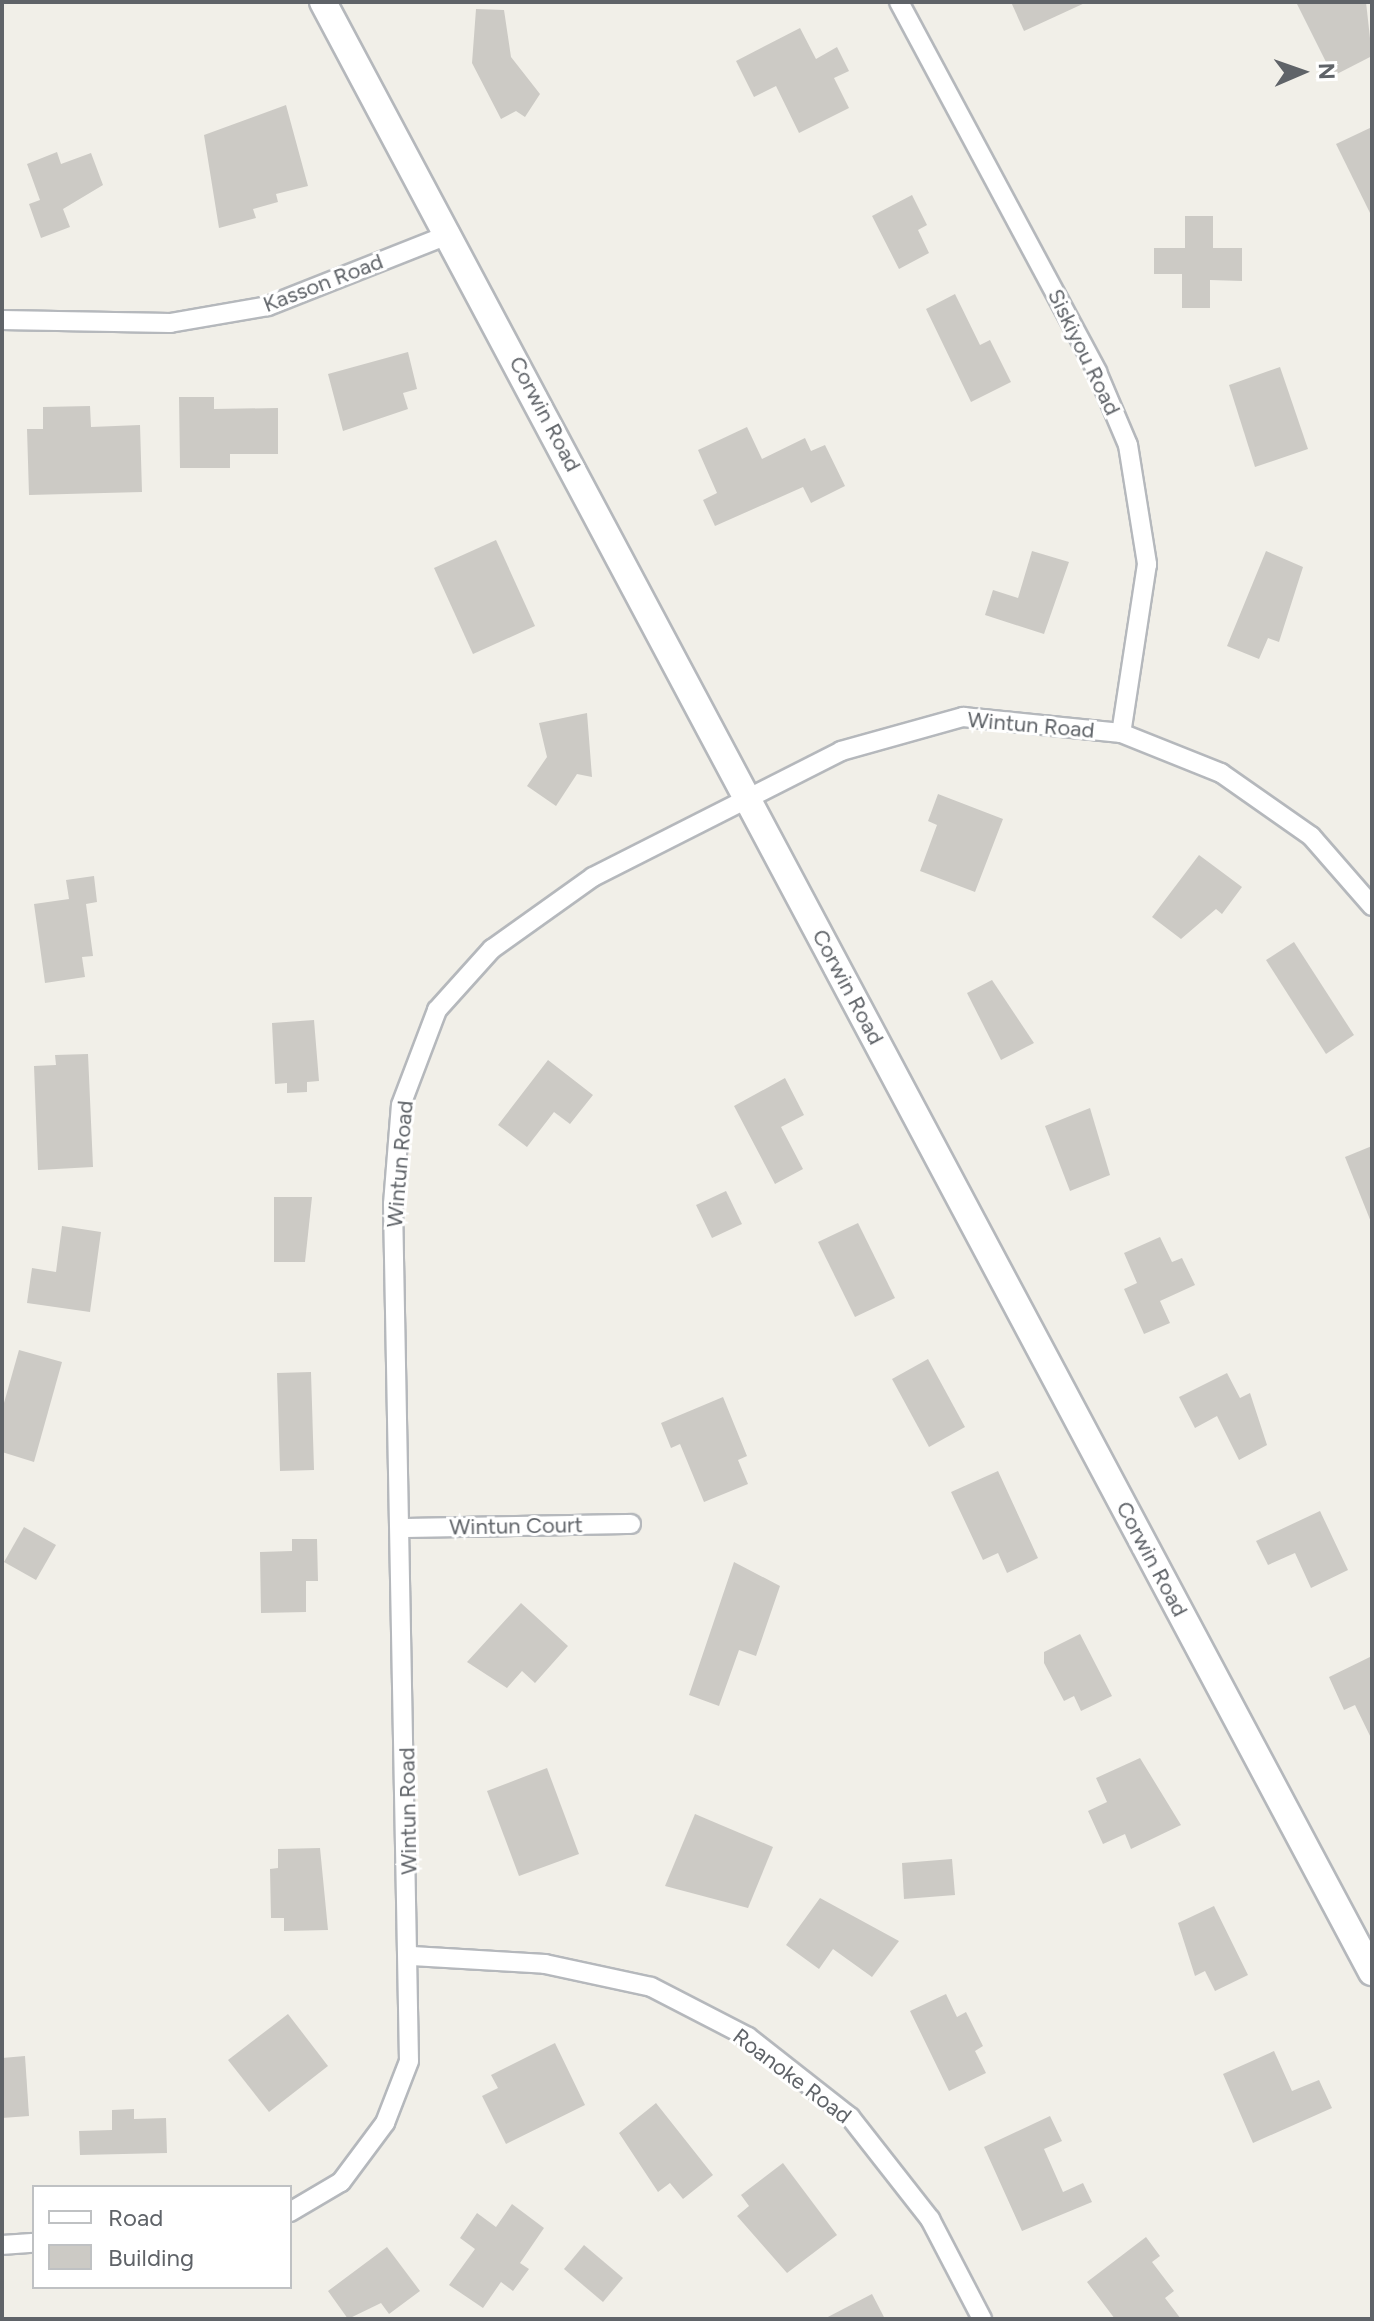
<!DOCTYPE html>
<html>
<head>
<meta charset="utf-8">
<style>
  body { margin:0 }
  #map { position:relative; width:1374px; height:2321px; overflow:hidden; background:#f1efe8; font-family:Figtree,sans-serif }
  div>[style] { position:absolute }
  [style*='--x'] { left:calc(var(--x)*1px); top:calc(var(--y)*1px); width:calc(var(--w)*1px); rotate:calc(var(--a)*1deg) }
  .building>* { inset:0; background:#cccac5 }
  .roads { filter:drop-shadow(2px 0 #b5b8bc) drop-shadow(-2px 0 #b5b8bc) drop-shadow(0 2px #b5b8bc) drop-shadow(0 -2px #b5b8bc) }
  .minor>* { height:18px; margin:-9px; padding:0 9px; transform-origin:9px; border-radius:9px; background:#fff }
  .secondary>* { height:26px; margin:-13px; padding:0 13px; transform-origin:13px; border-radius:13px; background:#fff }
  span { translate:-50% -50%; white-space:nowrap; text-align:center; line-height:1.15; -webkit-text-stroke:6px #fff; paint-order:stroke }
  .street-label { font-size:22px; color:#5f6368 }
  .frame { position:absolute; inset:0; border:4px solid #5f6368; pointer-events:none }
  .legend { position:absolute; left:32px; top:2185px; width:260px; height:104px; box-sizing:border-box; background:#fff; border:2px solid #bfc1c3; margin:0; padding:10px 14px; list-style:none; font-size:24px; color:#5f6368 }
  .legend li { display:flex; align-items:center; gap:16px; height:40px }
  .legend b { width:40px; border:2px solid #bfc1c3 }
  .north { position:absolute; left:1262px; top:32px; width:80px; height:80px; -webkit-text-stroke:6px #fff; paint-order:stroke; rotate:88deg; font-size:22px; font-weight:700; line-height:32px; text-align:center; color:#5f6368 }
  .north::after { content:''; display:block; margin:auto; width:28px; height:36px; background:#5f6368; clip-path:polygon(50% 0,100% 100%,50% 72%,0 100%) }
</style>
</head>
<body>
<div id="map">
  <div class="building">
    <div style="clip-path:polygon(1011px 2px,1087px 2px,1024px 31px)"></div>
    <div style="clip-path:polygon(1296px 2px,1366px 2px,1372px 56px,1333px 76px)"></div>
    <div style="clip-path:polygon(476px 9px,504px 10px,511px 57px,540px 94px,525px 117px,516px 111px,501px 119px,472px 63px)"></div>
    <div style="clip-path:polygon(800px 28px,816px 59px,837px 47px,849px 71px,834px 78px,849px 108px,799px 133px,776px 86px,754px 97px,736px 61px)"></div>
    <div style="clip-path:polygon(286px 105px,308px 186px,276px 194px,278px 202px,253px 209px,256px 218px,219px 228px,204px 135px)"></div>
    <div style="clip-path:polygon(1372px 127px,1372px 217px,1336px 144px)"></div>
    <div style="clip-path:polygon(57px 152px,61px 164px,91px 153px,103px 185px,63px 209px,70px 227px,41px 238px,29px 204px,40px 200px,27px 164px)"></div>
    <div style="clip-path:polygon(912px 195px,927px 225px,918px 230px,929px 253px,899px 269px,872px 216px)"></div>
    <div style="clip-path:polygon(1185px 216px,1213px 216px,1213px 248px,1242px 248px,1242px 281px,1210px 280px,1210px 308px,1182px 308px,1182px 274px,1154px 274px,1154px 248px,1185px 248px)"></div>
    <div style="clip-path:polygon(955px 294px,980px 345px,990px 340px,1011px 382px,971px 402px,926px 309px)"></div>
    <div style="clip-path:polygon(408px 352px,417px 389px,403px 393px,408px 409px,343px 431px,328px 374px)"></div>
    <div style="clip-path:polygon(1280px 367px,1308px 449px,1255px 467px,1229px 385px)"></div>
    <div style="clip-path:polygon(179px 397px,214px 397px,214px 409px,278px 408px,278px 454px,230px 454px,230px 468px,180px 468px)"></div>
    <div style="clip-path:polygon(90px 406px,91px 427px,140px 425px,142px 492px,29px 495px,27px 429px,43px 429px,43px 407px)"></div>
    <div style="clip-path:polygon(747px 427px,762px 459px,805px 438px,811px 451px,825px 445px,845px 486px,811px 503px,803px 487px,715px 526px,703px 500px,717px 493px,698px 450px)"></div>
    <div style="clip-path:polygon(496px 540px,535px 626px,473px 654px,434px 568px)"></div>
    <div style="clip-path:polygon(1032px 551px,1069px 562px,1044px 634px,985px 615px,993px 590px,1018px 598px)"></div>
    <div style="clip-path:polygon(1266px 551px,1303px 567px,1279px 642px,1268px 638px,1259px 659px,1227px 646px)"></div>
    <div style="clip-path:polygon(587px 713px,592px 777px,577px 774px,556px 806px,527px 786px,547px 757px,539px 723px)"></div>
    <div style="clip-path:polygon(938px 794px,1003px 819px,975px 892px,920px 871px,937px 825px,928px 821px)"></div>
    <div style="clip-path:polygon(1199px 855px,1242px 887px,1222px 914px,1216px 909px,1181px 939px,1152px 917px)"></div>
    <div style="clip-path:polygon(94px 876px,97px 902px,86px 904px,93px 956px,82px 957px,85px 977px,45px 983px,34px 904px,69px 899px,66px 880px)"></div>
    <div style="clip-path:polygon(1294px 942px,1354px 1035px,1326px 1054px,1266px 960px)"></div>
    <div style="clip-path:polygon(992px 980px,1034px 1043px,1001px 1060px,967px 993px)"></div>
    <div style="clip-path:polygon(314px 1020px,319px 1081px,307px 1082px,307px 1092px,287px 1093px,287px 1083px,275px 1084px,272px 1023px)"></div>
    <div style="clip-path:polygon(88px 1054px,93px 1167px,38px 1170px,34px 1066px,56px 1065px,55px 1055px)"></div>
    <div style="clip-path:polygon(548px 1060px,593px 1095px,570px 1124px,554px 1112px,527px 1147px,498px 1125px)"></div>
    <div style="clip-path:polygon(785px 1078px,804px 1115px,781px 1127px,803px 1169px,775px 1184px,734px 1106px)"></div>
    <div style="clip-path:polygon(1090px 1108px,1110px 1175px,1070px 1191px,1045px 1126px)"></div>
    <div style="clip-path:polygon(1372px 1146px,1372px 1222px,1371px 1222px,1345px 1157px)"></div>
    <div style="clip-path:polygon(726px 1191px,742px 1224px,712px 1238px,696px 1205px)"></div>
    <div style="clip-path:polygon(274px 1197px,312px 1197px,305px 1262px,274px 1262px)"></div>
    <div style="clip-path:polygon(858px 1223px,895px 1298px,855px 1317px,818px 1242px)"></div>
    <div style="clip-path:polygon(62px 1226px,101px 1232px,90px 1312px,27px 1303px,32px 1268px,56px 1272px)"></div>
    <div style="clip-path:polygon(1160px 1237px,1172px 1262px,1182px 1258px,1195px 1285px,1160px 1301px,1170px 1323px,1144px 1334px,1124px 1289px,1137px 1283px,1124px 1253px)"></div>
    <div style="clip-path:polygon(19px 1350px,62px 1362px,34px 1462px,2px 1452px,2px 1410px)"></div>
    <div style="clip-path:polygon(928px 1359px,965px 1427px,929px 1447px,892px 1379px)"></div>
    <div style="clip-path:polygon(311px 1372px,314px 1470px,280px 1471px,277px 1373px)"></div>
    <div style="clip-path:polygon(1227px 1373px,1240px 1398px,1250px 1393px,1267px 1445px,1239px 1460px,1217px 1416px,1195px 1428px,1179px 1397px)"></div>
    <div style="clip-path:polygon(723px 1397px,747px 1456px,738px 1460px,748px 1484px,704px 1502px,680px 1444px,671px 1448px,661px 1423px)"></div>
    <div style="clip-path:polygon(998px 1471px,1038px 1558px,1007px 1573px,998px 1553px,983px 1560px,951px 1492px)"></div>
    <div style="clip-path:polygon(1320px 1511px,1348px 1570px,1311px 1588px,1295px 1553px,1268px 1565px,1256px 1541px)"></div>
    <div style="clip-path:polygon(24px 1527px,56px 1545px,36px 1580px,4px 1562px)"></div>
    <div style="clip-path:polygon(292px 1539px,317px 1539px,318px 1581px,306px 1581px,306px 1612px,261px 1613px,260px 1552px,292px 1551px)"></div>
    <div style="clip-path:polygon(734px 1562px,780px 1586px,756px 1656px,739px 1650px,719px 1706px,689px 1695px)"></div>
    <div style="clip-path:polygon(521px 1603px,568px 1646px,535px 1683px,522px 1671px,507px 1688px,467px 1662px)"></div>
    <div style="clip-path:polygon(1080px 1634px,1112px 1696px,1081px 1711px,1074px 1696px,1064px 1701px,1044px 1663px,1044px 1652px)"></div>
    <div style="clip-path:polygon(1372px 1656px,1372px 1740px,1355px 1705px,1344px 1710px,1329px 1677px)"></div>
    <div style="clip-path:polygon(1140px 1758px,1181px 1825px,1131px 1849px,1125px 1834px,1103px 1844px,1088px 1811px,1107px 1802px,1096px 1778px)"></div>
    <div style="clip-path:polygon(547px 1768px,579px 1854px,519px 1876px,487px 1791px)"></div>
    <div style="clip-path:polygon(695px 1814px,773px 1847px,748px 1908px,665px 1886px)"></div>
    <div style="clip-path:polygon(320px 1848px,328px 1930px,284px 1931px,284px 1918px,271px 1918px,270px 1869px,278px 1868px,278px 1849px)"></div>
    <div style="clip-path:polygon(952px 1859px,955px 1895px,904px 1899px,902px 1863px)"></div>
    <div style="clip-path:polygon(820px 1898px,899px 1941px,872px 1977px,833px 1949px,819px 1969px,786px 1945px)"></div>
    <div style="clip-path:polygon(1214px 1906px,1248px 1975px,1215px 1991px,1205px 1971px,1195px 1976px,1178px 1923px)"></div>
    <div style="clip-path:polygon(946px 1994px,957px 2017px,966px 2012px,983px 2046px,975px 2051px,986px 2073px,949px 2091px,910px 2011px)"></div>
    <div style="clip-path:polygon(288px 2014px,328px 2066px,269px 2112px,228px 2060px)"></div>
    <div style="clip-path:polygon(555px 2043px,585px 2105px,506px 2144px,482px 2096px,498px 2088px,491px 2075px)"></div>
    <div style="clip-path:polygon(1274px 2051px,1292px 2091px,1319px 2080px,1332px 2108px,1253px 2143px,1223px 2074px)"></div>
    <div style="clip-path:polygon(25px 2056px,29px 2116px,2px 2118px,2px 2058px)"></div>
    <div style="clip-path:polygon(656px 2103px,713px 2175px,683px 2199px,670px 2183px,658px 2192px,619px 2133px)"></div>
    <div style="clip-path:polygon(134px 2109px,134px 2119px,166px 2118px,167px 2153px,80px 2155px,79px 2131px,112px 2130px,112px 2110px)"></div>
    <div style="clip-path:polygon(1050px 2116px,1062px 2141px,1044px 2149px,1063px 2192px,1083px 2183px,1092px 2202px,1022px 2231px,984px 2147px)"></div>
    <div style="clip-path:polygon(783px 2163px,837px 2235px,787px 2273px,737px 2216px,749px 2206px,741px 2195px)"></div>
    <div style="clip-path:polygon(512px 2204px,544px 2228px,520px 2263px,529px 2269px,513px 2291px,501px 2282px,483px 2308px,449px 2285px,475px 2249px,460px 2238px,477px 2213px,496px 2227px)"></div>
    <div style="clip-path:polygon(1146px 2237px,1160px 2256px,1152px 2262px,1174px 2291px,1165px 2298px,1181px 2319px,1115px 2319px,1087px 2282px)"></div>
    <div style="clip-path:polygon(584px 2245px,623px 2278px,603px 2302px,564px 2269px)"></div>
    <div style="clip-path:polygon(387px 2247px,420px 2291px,389px 2314px,381px 2303px,348px 2319px,328px 2291px)"></div>
    <div style="clip-path:polygon(872px 2294px,885px 2319px,824px 2319px)"></div>
  </div>
  <div class="roads">
    <div class="minor">
      <div style="--x:899;--y:2;--w:420;--a:61.8"></div>
      <div style="--x:1097;--y:372;--w:79;--a:67"></div>
      <div style="--x:1128;--y:445;--w:121;--a:80.9"></div>
      <div style="--x:1147;--y:564;--w:171;--a:98.7"></div>
      <div style="--x:2;--y:320;--w:168;--a:1"></div>
      <div style="--x:170;--y:323;--w:99;--a:-9.8"></div>
      <div style="--x:268;--y:306;--w:196;--a:-21.6"></div>
      <div style="--x:401;--y:1528;--w:230;--a:-1"></div>
      <div style="--x:412;--y:1956;--w:133;--a:3.4"></div>
      <div style="--x:545;--y:1964;--w:108;--a:12.2"></div>
      <div style="--x:651;--y:1987;--w:109;--a:27.3"></div>
      <div style="--x:748;--y:2037;--w:130;--a:38.1"></div>
      <div style="--x:850;--y:2117;--w:130;--a:51.9"></div>
      <div style="--x:930;--y:2219;--w:113;--a:62.5"></div>
      <div style="--x:290;--y:2212;--w:59;--a:-30.5"></div>
      <div style="--x:341;--y:2182;--w:74;--a:-53.3"></div>
      <div style="--x:385;--y:2123;--w:66;--a:-68.8"></div>
      <div style="--x:409;--y:2061;--w:857;--a:-91.07"></div>
      <div style="--x:393;--y:1204;--w:99;--a:-85.4"></div>
      <div style="--x:401;--y:1105;--w:102;--a:-69.2"></div>
      <div style="--x:437;--y:1010;--w:82;--a:-48"></div>
      <div style="--x:492;--y:949;--w:124;--a:-35.5"></div>
      <div style="--x:593;--y:877;--w:278;--a:-26.9"></div>
      <div style="--x:841;--y:751;--w:127;--a:-15.6"></div>
      <div style="--x:963;--y:717;--w:159;--a:5.8"></div>
      <div style="--x:1121;--y:733;--w:108;--a:21.8"></div>
      <div style="--x:1221;--y:773;--w:110;--a:35"></div>
      <div style="--x:1311;--y:836;--w:93;--a:48.9"></div>
      <div style="--x:2;--y:2245;--w:32;--a:-4"></div>
    </div>
    <div class="secondary">
      <div style="--x:323;--y:2;--w:2232;--a:61.97"></div>
    </div>
  </div>
  <div class="street-label">
    <span style="left:323px;top:283px;rotate:-21deg">Kasson Road</span>
    <span style="left:1084px;top:352px;rotate:64deg">Siskiyou Road</span>
    <span style="left:545px;top:414px;rotate:62deg">Corwin Road</span>
    <span style="left:1031px;top:725px;rotate:5deg">Wintun Road</span>
    <span style="left:848px;top:987px;rotate:62deg">Corwin Road</span>
    <span style="left:400px;top:1164px;rotate:-85deg">Wintun Road</span>
    <span style="left:516px;top:1526px;rotate:-1deg">Wintun Court</span>
    <span style="left:1152px;top:1559px;rotate:62deg">Corwin Road</span>
    <span style="left:408px;top:1811px;rotate:-91deg">Wintun Road</span>
    <span style="left:792px;top:2076px;rotate:37deg">Roanoke Road</span>
  </div>
  <div class="frame"></div>
  <ul class="legend">
  <li><b style="height:10px;background:#fff"></b>Road</li>
  <li><b style="height:22px;background:#cccac5"></b>Building</li>
  </ul>
  <div class="north">N</div>
</div>
</body>
</html>
